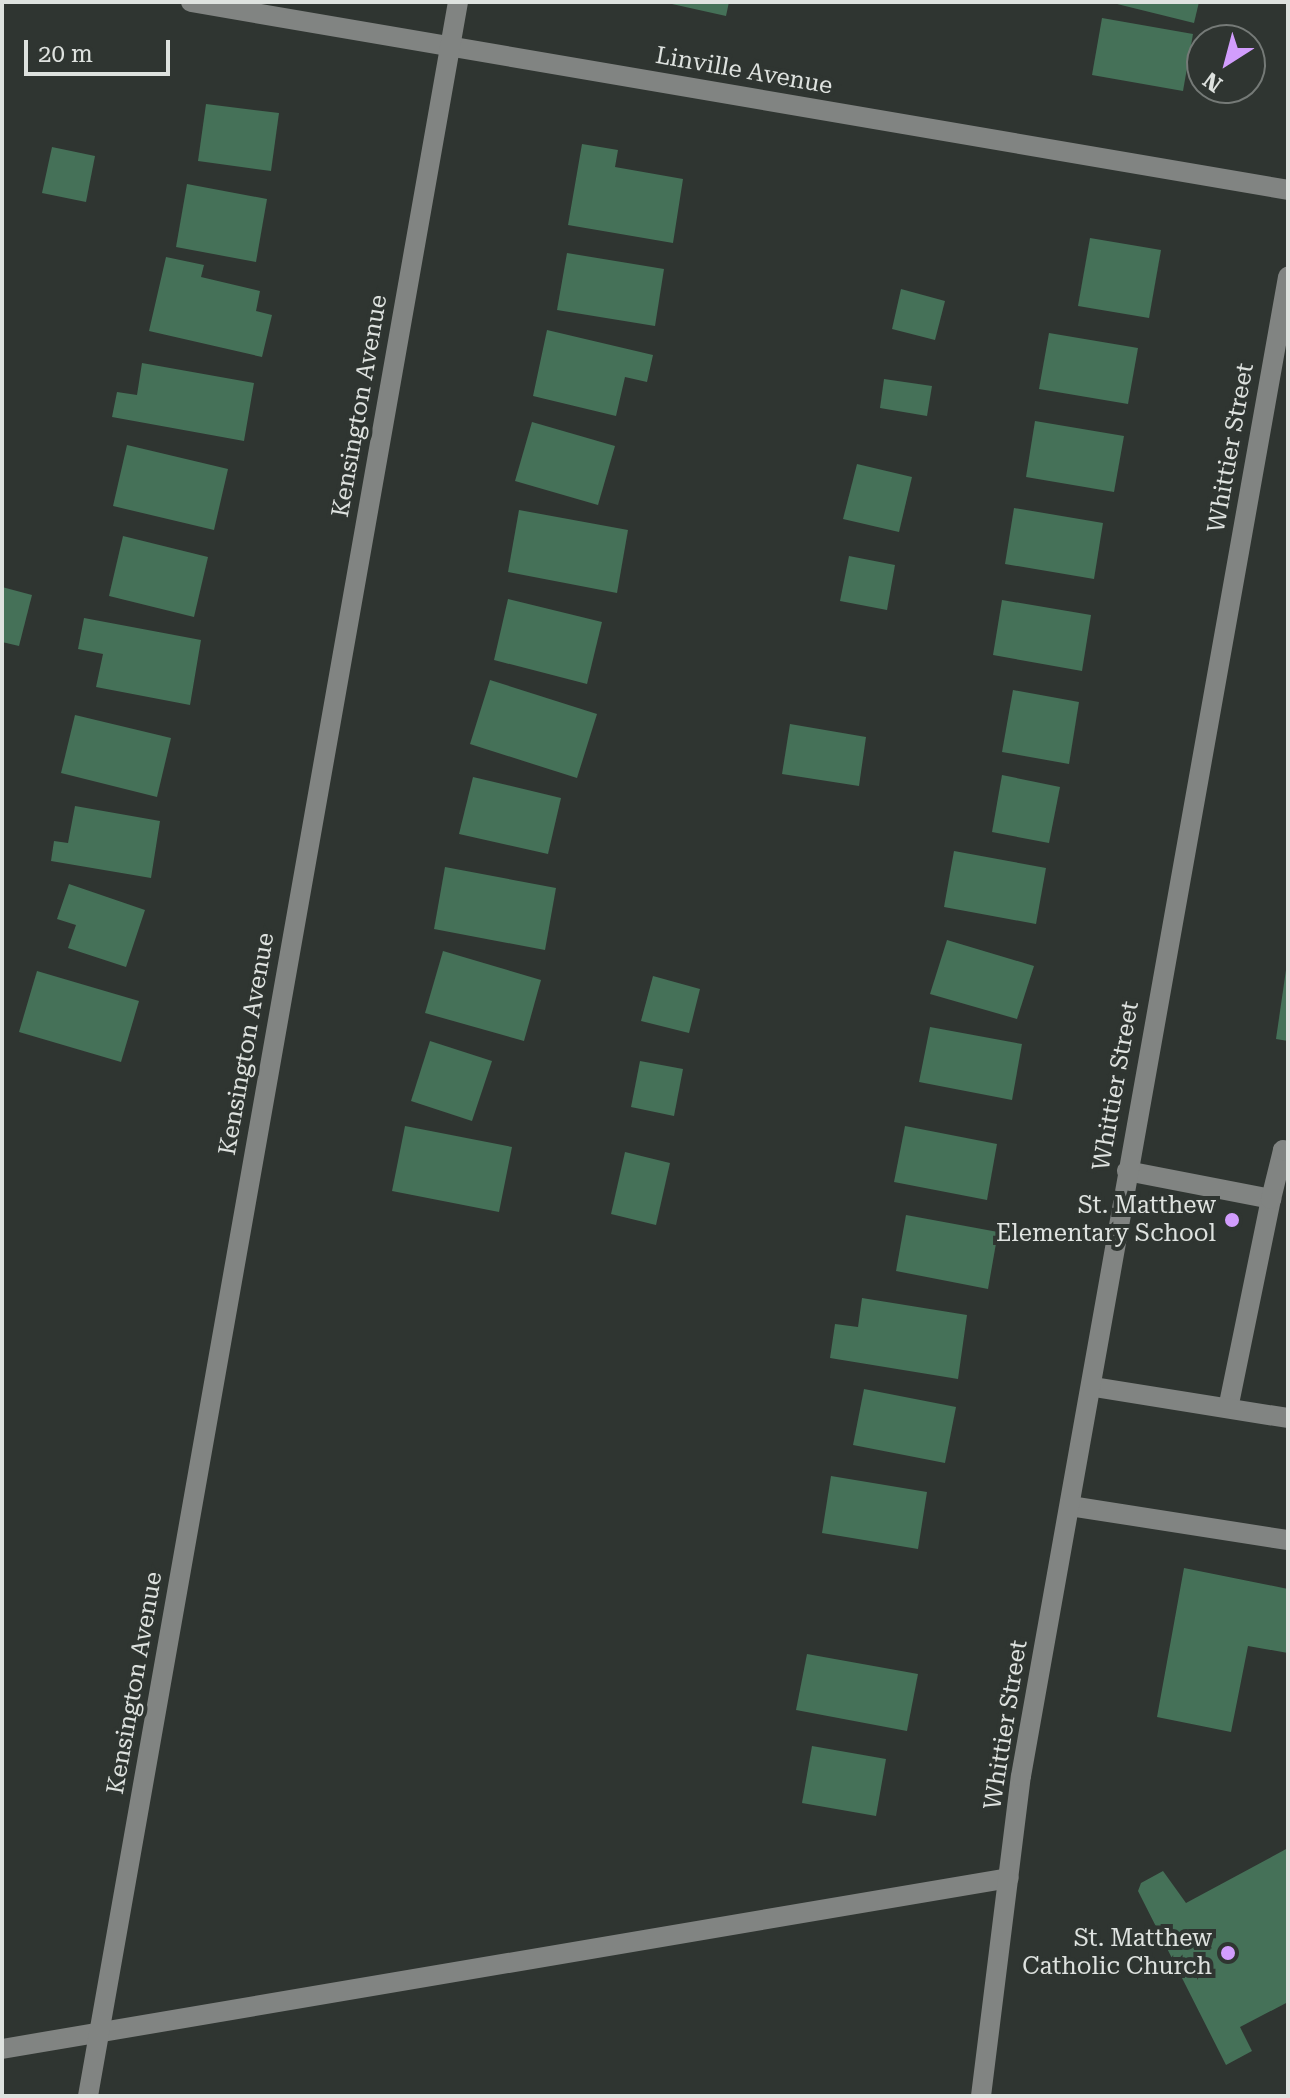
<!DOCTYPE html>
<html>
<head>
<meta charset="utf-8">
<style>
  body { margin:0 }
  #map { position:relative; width:1290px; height:2098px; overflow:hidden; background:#2f3531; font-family:"Roboto Serif",serif }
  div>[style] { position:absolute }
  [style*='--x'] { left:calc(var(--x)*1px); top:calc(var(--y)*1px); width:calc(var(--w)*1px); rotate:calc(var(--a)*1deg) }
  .building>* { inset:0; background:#457158 }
  .minor>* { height:20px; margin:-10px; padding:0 10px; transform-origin:10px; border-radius:10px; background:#818482 }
  .dots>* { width:22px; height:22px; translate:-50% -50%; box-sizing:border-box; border:4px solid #2f3531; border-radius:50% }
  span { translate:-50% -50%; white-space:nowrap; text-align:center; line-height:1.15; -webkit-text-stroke:8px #2f3531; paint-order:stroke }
  .street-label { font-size:24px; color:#dee2df }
  .poi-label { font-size:24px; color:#dee2df }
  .right { translate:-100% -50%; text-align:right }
  .frame { position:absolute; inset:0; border:4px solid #dee2df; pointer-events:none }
  .north { position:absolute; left:1186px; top:24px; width:80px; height:80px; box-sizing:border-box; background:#2f3531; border:2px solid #757a77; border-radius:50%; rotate:216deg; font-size:22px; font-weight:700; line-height:32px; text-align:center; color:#dee2df }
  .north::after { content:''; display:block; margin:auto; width:28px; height:36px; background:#d29dfd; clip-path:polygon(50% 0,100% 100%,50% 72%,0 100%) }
  .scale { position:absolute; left:24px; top:40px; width:146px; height:36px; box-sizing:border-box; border:4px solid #dee2df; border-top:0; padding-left:10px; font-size:24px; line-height:28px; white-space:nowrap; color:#dee2df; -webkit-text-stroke:6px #2f3531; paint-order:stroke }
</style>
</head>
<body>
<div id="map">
  <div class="building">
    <div style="clip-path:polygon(663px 2px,729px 2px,726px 16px)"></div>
    <div style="clip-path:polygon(1109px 2px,1199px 2px,1194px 23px)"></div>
    <div style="clip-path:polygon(1102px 18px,1193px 34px,1183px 91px,1092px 75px)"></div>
    <div style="clip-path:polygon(206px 104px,279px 113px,271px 171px,198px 161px)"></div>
    <div style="clip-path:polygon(582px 144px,618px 150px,615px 167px,683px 179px,673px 243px,568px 225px)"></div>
    <div style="clip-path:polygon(52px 147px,95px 156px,86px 202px,42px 193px)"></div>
    <div style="clip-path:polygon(187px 184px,267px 199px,256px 262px,176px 247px)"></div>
    <div style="clip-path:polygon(1090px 238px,1161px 250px,1149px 318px,1078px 306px)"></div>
    <div style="clip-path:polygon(567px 253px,664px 269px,655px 326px,557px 310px)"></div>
    <div style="clip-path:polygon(166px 257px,204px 265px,201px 277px,260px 291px,256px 311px,272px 315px,262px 357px,149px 331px)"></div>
    <div style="clip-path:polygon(901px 289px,945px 301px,935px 340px,892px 329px)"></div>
    <div style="clip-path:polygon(547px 330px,653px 355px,647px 382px,625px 377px,616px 416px,533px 396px)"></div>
    <div style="clip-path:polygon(1049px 333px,1138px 348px,1128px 404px,1039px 389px)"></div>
    <div style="clip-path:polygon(142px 363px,254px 383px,244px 441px,112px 417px,117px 392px,137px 395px)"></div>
    <div style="clip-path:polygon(884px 379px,932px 386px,927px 416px,880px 408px)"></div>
    <div style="clip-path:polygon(1035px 421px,1124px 436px,1114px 492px,1026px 477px)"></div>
    <div style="clip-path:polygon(532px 422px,615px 446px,598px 505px,515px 481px)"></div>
    <div style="clip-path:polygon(127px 445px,228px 469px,214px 530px,113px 506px)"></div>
    <div style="clip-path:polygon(857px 464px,912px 477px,899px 532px,843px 519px)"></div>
    <div style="clip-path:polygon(1014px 508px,1103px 523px,1094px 579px,1005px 564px)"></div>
    <div style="clip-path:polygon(519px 510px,628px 530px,617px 593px,508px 572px)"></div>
    <div style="clip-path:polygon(123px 536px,208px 557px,194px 617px,109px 596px)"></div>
    <div style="clip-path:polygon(849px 556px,895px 565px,887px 610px,840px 601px)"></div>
    <div style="clip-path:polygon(2px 587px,32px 595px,19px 646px,2px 642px)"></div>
    <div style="clip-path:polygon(508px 599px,602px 622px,587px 684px,494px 660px)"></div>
    <div style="clip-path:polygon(1002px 600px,1091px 615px,1082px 671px,993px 655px)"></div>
    <div style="clip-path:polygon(84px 618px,201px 640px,190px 705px,96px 687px,103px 654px,78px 649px)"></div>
    <div style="clip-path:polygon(490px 680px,597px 714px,577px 778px,470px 744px)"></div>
    <div style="clip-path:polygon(1013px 690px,1079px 702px,1069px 764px,1002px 752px)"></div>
    <div style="clip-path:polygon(75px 715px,171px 738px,157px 797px,61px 773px)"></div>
    <div style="clip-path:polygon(790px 724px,866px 737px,859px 786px,782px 774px)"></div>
    <div style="clip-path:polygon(1002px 775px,1060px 787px,1049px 843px,992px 832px)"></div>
    <div style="clip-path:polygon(473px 777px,561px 798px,548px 854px,459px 834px)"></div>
    <div style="clip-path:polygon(75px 806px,160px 821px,151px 878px,51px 861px,54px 841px,68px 843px)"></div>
    <div style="clip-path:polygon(954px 851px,1046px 868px,1036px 924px,944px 907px)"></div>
    <div style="clip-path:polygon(445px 867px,556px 888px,545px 950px,434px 929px)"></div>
    <div style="clip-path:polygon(69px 884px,145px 910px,126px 967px,68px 948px,76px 925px,57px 919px)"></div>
    <div style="clip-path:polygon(947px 940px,1034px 966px,1017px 1019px,930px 994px)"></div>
    <div style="clip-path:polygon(443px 951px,541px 980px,524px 1041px,425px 1013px)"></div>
    <div style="clip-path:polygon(1286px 970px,1288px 970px,1288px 1041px,1276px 1039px)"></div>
    <div style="clip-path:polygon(37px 971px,139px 1001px,121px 1062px,19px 1032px)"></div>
    <div style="clip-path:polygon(653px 976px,700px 989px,689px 1033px,641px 1021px)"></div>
    <div style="clip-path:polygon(930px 1027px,1022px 1044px,1012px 1100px,919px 1082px)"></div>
    <div style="clip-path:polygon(430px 1041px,492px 1061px,472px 1121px,411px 1101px)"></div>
    <div style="clip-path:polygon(640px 1061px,683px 1069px,674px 1116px,631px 1107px)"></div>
    <div style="clip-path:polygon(405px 1126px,512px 1147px,499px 1212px,392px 1191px)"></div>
    <div style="clip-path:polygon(905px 1126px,997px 1144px,987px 1200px,894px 1182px)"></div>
    <div style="clip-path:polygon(625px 1152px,670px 1163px,656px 1225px,611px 1214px)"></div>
    <div style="clip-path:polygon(906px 1215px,998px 1232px,988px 1289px,896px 1271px)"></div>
    <div style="clip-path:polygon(862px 1298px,967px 1315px,958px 1379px,830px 1358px,835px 1324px,858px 1327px)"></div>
    <div style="clip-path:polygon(864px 1389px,956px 1407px,945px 1463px,853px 1445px)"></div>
    <div style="clip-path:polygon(831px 1476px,927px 1492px,918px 1549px,822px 1533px)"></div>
    <div style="clip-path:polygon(1184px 1568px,1288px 1589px,1288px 1653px,1248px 1646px,1231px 1732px,1157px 1717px)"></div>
    <div style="clip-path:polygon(807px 1654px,918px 1674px,907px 1731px,796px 1710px)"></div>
    <div style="clip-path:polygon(812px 1746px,886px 1759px,876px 1816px,802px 1803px)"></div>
    <div style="clip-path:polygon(1288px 1848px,1288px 2002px,1240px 2027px,1252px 2051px,1226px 2065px,1138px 1891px,1141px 1883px,1163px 1871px,1186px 1903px)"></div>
  </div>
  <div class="minor">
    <div style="--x:191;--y:2;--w:1113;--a:9.72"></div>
    <div style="--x:1127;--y:1171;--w:147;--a:11"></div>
    <div style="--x:1271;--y:1199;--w:213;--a:101.6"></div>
    <div style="--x:1271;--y:1199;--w:50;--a:-76.2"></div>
    <div style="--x:1283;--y:1150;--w:5;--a:11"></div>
    <div style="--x:1094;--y:1387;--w:196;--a:9.1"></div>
    <div style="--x:1070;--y:1506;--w:221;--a:8.9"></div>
    <div style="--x:2;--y:2049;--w:1021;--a:-9.64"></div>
    <div style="--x:88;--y:2096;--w:2126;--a:-79.98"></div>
    <div style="--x:981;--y:2096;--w:322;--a:-82.9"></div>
    <div style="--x:1021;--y:1776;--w:1523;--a:-79.9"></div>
  </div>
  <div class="dots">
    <div style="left:1232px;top:1220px;background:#d29dfd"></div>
    <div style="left:1228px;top:1953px;background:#d29dfd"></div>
  </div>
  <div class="street-label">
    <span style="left:744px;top:71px;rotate:10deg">Linville Avenue</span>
    <span style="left:360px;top:406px;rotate:-80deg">Kensington Avenue</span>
    <span style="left:1231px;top:448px;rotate:-80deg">Whittier Street</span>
    <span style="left:247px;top:1044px;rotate:-80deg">Kensington Avenue</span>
    <span style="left:1116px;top:1086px;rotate:-80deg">Whittier Street</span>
    <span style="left:135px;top:1683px;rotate:-80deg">Kensington Avenue</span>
    <span style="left:1006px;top:1725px;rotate:-81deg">Whittier Street</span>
  </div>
  <div class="poi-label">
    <span class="right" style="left:1216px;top:1220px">St. Matthew<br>Elementary School</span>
    <span class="right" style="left:1212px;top:1953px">St. Matthew<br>Catholic Church</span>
  </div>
  <div class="frame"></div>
  <div class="north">N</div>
  <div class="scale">20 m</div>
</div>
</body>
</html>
